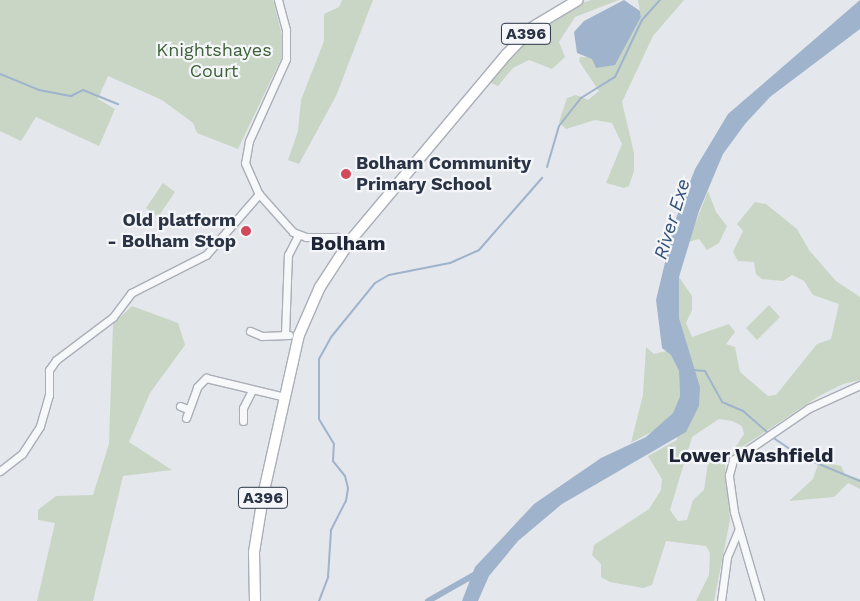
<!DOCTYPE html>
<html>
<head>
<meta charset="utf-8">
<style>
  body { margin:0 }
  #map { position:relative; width:860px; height:601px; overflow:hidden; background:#e4e7ec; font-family:"Work Sans",sans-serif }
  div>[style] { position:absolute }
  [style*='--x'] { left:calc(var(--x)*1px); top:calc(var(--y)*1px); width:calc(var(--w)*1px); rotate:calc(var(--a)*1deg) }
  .green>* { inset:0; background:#c9d6c5 }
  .water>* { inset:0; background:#9fb4cc }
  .stream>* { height:2px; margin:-1px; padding:0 1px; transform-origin:1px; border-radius:1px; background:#9fb4cc }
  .canal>* { height:6px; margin:-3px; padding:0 3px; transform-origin:3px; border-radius:3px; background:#9fb4cc }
  .roads { filter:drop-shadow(1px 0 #a9aeb7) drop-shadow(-1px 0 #a9aeb7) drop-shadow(0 1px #a9aeb7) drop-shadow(0 -1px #a9aeb7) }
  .street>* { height:7px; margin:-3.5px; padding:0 3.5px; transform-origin:3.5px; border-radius:3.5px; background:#f7f8fa }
  .primary>* { height:10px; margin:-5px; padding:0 5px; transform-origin:5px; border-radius:5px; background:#fff }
  .dots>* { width:14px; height:14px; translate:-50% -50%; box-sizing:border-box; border:2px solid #f4f6f9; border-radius:50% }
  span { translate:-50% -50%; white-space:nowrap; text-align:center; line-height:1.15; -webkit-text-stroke:4.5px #f4f6f9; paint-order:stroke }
  .shield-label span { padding:1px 4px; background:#f4f6f9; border:1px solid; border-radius:4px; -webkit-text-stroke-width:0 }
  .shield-label { font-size:16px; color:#2b3445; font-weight:700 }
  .park-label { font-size:18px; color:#3f6138 }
  .poi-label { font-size:18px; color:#2b3445; font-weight:700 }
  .left { translate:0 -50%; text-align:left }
  .right { translate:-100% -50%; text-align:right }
  .water-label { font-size:19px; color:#34527a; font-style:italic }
  .quarter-label { font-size:20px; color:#1d2536; font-weight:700 }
</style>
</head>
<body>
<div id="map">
  <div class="green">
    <div style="clip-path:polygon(0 0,273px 0,283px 39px,282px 57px,238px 149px,197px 133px,193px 123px,162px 100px,108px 76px,98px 99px,115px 109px,99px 146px,36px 117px,21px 141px,0 131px)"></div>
    <div style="clip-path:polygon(342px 0,373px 0,336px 96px,299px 164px,288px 160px,298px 131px,301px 100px,324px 41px,324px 14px,339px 7px)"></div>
    <div style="clip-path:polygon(591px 0,619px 0,575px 17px,559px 42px,565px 57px,552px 69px,529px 60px,513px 68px,498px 86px,491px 83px,491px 77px,534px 31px,572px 7px)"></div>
    <div style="clip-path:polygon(638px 0,684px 0,653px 36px,622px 102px,634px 153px,634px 171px,629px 186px,624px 188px,606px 183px,622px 144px,612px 123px,595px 120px,566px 129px,559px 122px,567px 98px,576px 95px,588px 100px,599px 91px,579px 61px,580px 57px,618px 58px,641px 17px)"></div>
    <div style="clip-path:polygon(163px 183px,175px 192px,158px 217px,146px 208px)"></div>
    <div style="clip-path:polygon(708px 191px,716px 212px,727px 226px,719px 243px,707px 250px,699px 239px,688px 242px)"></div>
    <div style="clip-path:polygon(755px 202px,766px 204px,797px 229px,809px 250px,836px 281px,860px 297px,860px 380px,843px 384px,819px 396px,739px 449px,735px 448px,744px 434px,742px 426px,732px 421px,719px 419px,692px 437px,670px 510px,678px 521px,687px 520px,693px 500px,704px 490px,708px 462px,725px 464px,730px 520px,714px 601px,696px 601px,709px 575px,710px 553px,706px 546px,666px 541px,652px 585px,643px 588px,610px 582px,601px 577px,601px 564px,592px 555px,594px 545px,649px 509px,661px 490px,662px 479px,648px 456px,677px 440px,686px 352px,679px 318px,679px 277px,692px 296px,692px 310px,686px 323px,692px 337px,729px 324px,735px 332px,726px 344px,735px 347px,740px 372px,768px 396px,776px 395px,817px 344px,831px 339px,839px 304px,813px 295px,804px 281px,792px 275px,783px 281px,762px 279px,756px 274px,754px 262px,738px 261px,733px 252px,743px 231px,737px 224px)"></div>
    <div style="clip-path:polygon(769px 305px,780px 317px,757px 340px,746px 328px)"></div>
    <div style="clip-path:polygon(132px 306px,178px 323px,185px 345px,150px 393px,129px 442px,172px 470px,123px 476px,93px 601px,37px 601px,55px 523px,38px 520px,38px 510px,56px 496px,93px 495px,109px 444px,113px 324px)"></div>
    <div style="clip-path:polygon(646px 347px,654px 354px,666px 351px,671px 355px,679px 371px,680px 396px,673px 413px,657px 429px,631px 443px,643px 395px)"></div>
    <div style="clip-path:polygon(819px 461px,841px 466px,845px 474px,860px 479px,860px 489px,848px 483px,834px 497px,789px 501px,813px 479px)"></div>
  </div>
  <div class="water">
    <div style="clip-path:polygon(624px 0,640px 11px,641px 17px,615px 65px,596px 68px,592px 59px,577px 53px,574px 32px,584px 21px)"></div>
    <div style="clip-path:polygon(860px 0,860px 29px,770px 97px,745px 124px,723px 154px,699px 211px,679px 277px,679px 318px,700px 387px,699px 406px,686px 432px,562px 504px,518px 541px,489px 576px,478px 601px,462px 601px,475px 567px,534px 504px,601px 458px,646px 437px,673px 413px,680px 396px,679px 371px,671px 355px,662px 348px,656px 300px,675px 221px,695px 169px,728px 114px)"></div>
  </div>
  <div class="stream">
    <div style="--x:0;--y:74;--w:42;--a:22.3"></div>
    <div style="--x:39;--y:90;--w:33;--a:11"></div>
    <div style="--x:71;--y:96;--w:13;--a:-27"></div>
    <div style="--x:83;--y:90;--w:38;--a:22"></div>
    <div style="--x:547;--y:167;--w:43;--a:-73.7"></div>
    <div style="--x:559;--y:126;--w:36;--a:-52"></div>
    <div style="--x:581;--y:98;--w:40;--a:-32"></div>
    <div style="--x:615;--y:77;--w:63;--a:-64.7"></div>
    <div style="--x:642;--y:20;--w:27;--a:-48"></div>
    <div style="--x:693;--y:370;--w:12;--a:5"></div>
    <div style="--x:705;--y:371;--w:35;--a:61"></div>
    <div style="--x:722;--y:402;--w:23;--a:23"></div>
    <div style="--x:743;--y:411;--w:35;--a:41"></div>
    <div style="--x:772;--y:437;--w:36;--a:34"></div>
    <div style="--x:802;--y:457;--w:63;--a:22.5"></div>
    <div style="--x:319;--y:601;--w:26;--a:-69"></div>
    <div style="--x:328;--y:577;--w:47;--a:-86.3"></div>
    <div style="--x:331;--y:530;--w:33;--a:-63"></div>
    <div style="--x:346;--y:501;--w:13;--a:-81"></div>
    <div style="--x:348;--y:488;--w:12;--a:-104"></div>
    <div style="--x:345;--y:476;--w:19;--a:-129"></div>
    <div style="--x:333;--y:461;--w:17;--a:-87"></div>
    <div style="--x:334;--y:444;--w:29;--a:-121"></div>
    <div style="--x:319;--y:419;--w:60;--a:-90"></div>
    <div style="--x:319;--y:359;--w:26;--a:-61"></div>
    <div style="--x:332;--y:336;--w:68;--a:-50.9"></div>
    <div style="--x:375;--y:283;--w:16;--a:-30"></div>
    <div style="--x:389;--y:275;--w:62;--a:-11.1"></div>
    <div style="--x:450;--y:263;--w:32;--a:-24"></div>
    <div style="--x:479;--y:250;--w:96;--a:-48.8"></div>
  </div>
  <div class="canal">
    <div style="--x:428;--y:601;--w:59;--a:-29.6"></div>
  </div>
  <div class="roads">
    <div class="street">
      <div style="--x:278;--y:0;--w:31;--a:75"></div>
      <div style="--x:286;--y:30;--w:29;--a:90"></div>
      <div style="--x:286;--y:59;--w:90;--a:114.3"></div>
      <div style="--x:249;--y:141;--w:22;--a:100"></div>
      <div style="--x:245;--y:163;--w:34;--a:66"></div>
      <div style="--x:259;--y:194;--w:51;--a:48.2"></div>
      <div style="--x:293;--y:232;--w:14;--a:21"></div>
      <div style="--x:306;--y:237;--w:31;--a:0"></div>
      <div style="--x:337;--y:237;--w:13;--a:29"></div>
      <div style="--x:250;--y:331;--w:13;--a:23"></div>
      <div style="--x:262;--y:336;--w:27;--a:-2"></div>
      <div style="--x:285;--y:335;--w:80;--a:-87.9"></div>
      <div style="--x:288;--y:255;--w:22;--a:-63"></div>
      <div style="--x:180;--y:406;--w:9;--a:21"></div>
      <div style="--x:186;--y:418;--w:33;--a:-70"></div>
      <div style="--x:197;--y:387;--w:13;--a:-45"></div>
      <div style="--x:206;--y:378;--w:81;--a:13.5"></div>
      <div style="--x:243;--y:421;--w:13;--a:-90"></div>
      <div style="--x:243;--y:408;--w:20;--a:-63"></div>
      <div style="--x:0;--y:471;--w:28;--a:-38"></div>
      <div style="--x:22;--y:454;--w:33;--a:-57"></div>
      <div style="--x:40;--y:426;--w:32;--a:-74"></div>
      <div style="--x:49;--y:395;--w:25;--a:-90"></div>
      <div style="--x:49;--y:370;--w:12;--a:-55"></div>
      <div style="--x:56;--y:360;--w:71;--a:-37"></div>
      <div style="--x:113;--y:317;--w:30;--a:-53"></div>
      <div style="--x:131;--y:293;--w:84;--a:-26.9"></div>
      <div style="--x:206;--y:255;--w:81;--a:-49"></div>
      <div style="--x:721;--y:601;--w:44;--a:-82.2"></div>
      <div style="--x:727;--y:557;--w:30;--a:-67"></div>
      <div style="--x:760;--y:601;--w:93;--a:-106.3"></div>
      <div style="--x:734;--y:512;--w:37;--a:-98"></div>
      <div style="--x:729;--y:475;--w:16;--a:-75"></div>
      <div style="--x:733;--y:460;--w:92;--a:-34.4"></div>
      <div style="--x:809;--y:408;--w:56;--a:-24.3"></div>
    </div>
    <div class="primary">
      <div style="--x:255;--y:601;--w:49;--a:-91.2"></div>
      <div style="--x:254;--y:552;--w:62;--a:-80.7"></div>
      <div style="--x:264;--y:491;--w:160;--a:-77.4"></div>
      <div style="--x:299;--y:335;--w:52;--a:-66.4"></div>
      <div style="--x:320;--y:287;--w:55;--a:-56.9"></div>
      <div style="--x:350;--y:241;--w:244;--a:-50"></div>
      <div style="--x:507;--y:54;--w:37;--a:-46"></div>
      <div style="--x:533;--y:27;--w:52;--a:-31"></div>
    </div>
  </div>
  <div class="dots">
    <div style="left:346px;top:174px;background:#d1495b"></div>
    <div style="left:246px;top:231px;background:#d1495b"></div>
  </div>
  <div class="shield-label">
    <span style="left:526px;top:34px">A396</span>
    <span style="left:263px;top:498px">A396</span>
  </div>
  <div class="park-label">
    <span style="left:214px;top:61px">Knightshayes<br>Court</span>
  </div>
  <div class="poi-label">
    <span class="left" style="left:356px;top:174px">Bolham Community<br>Primary School</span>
    <span class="right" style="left:236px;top:231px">Old platform<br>- Bolham Stop</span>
  </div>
  <div class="water-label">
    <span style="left:672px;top:219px;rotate:-73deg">River Exe</span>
  </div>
  <div class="quarter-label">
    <span style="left:348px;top:243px">Bolham</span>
    <span style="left:751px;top:455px">Lower Washfield</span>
  </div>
</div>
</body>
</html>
